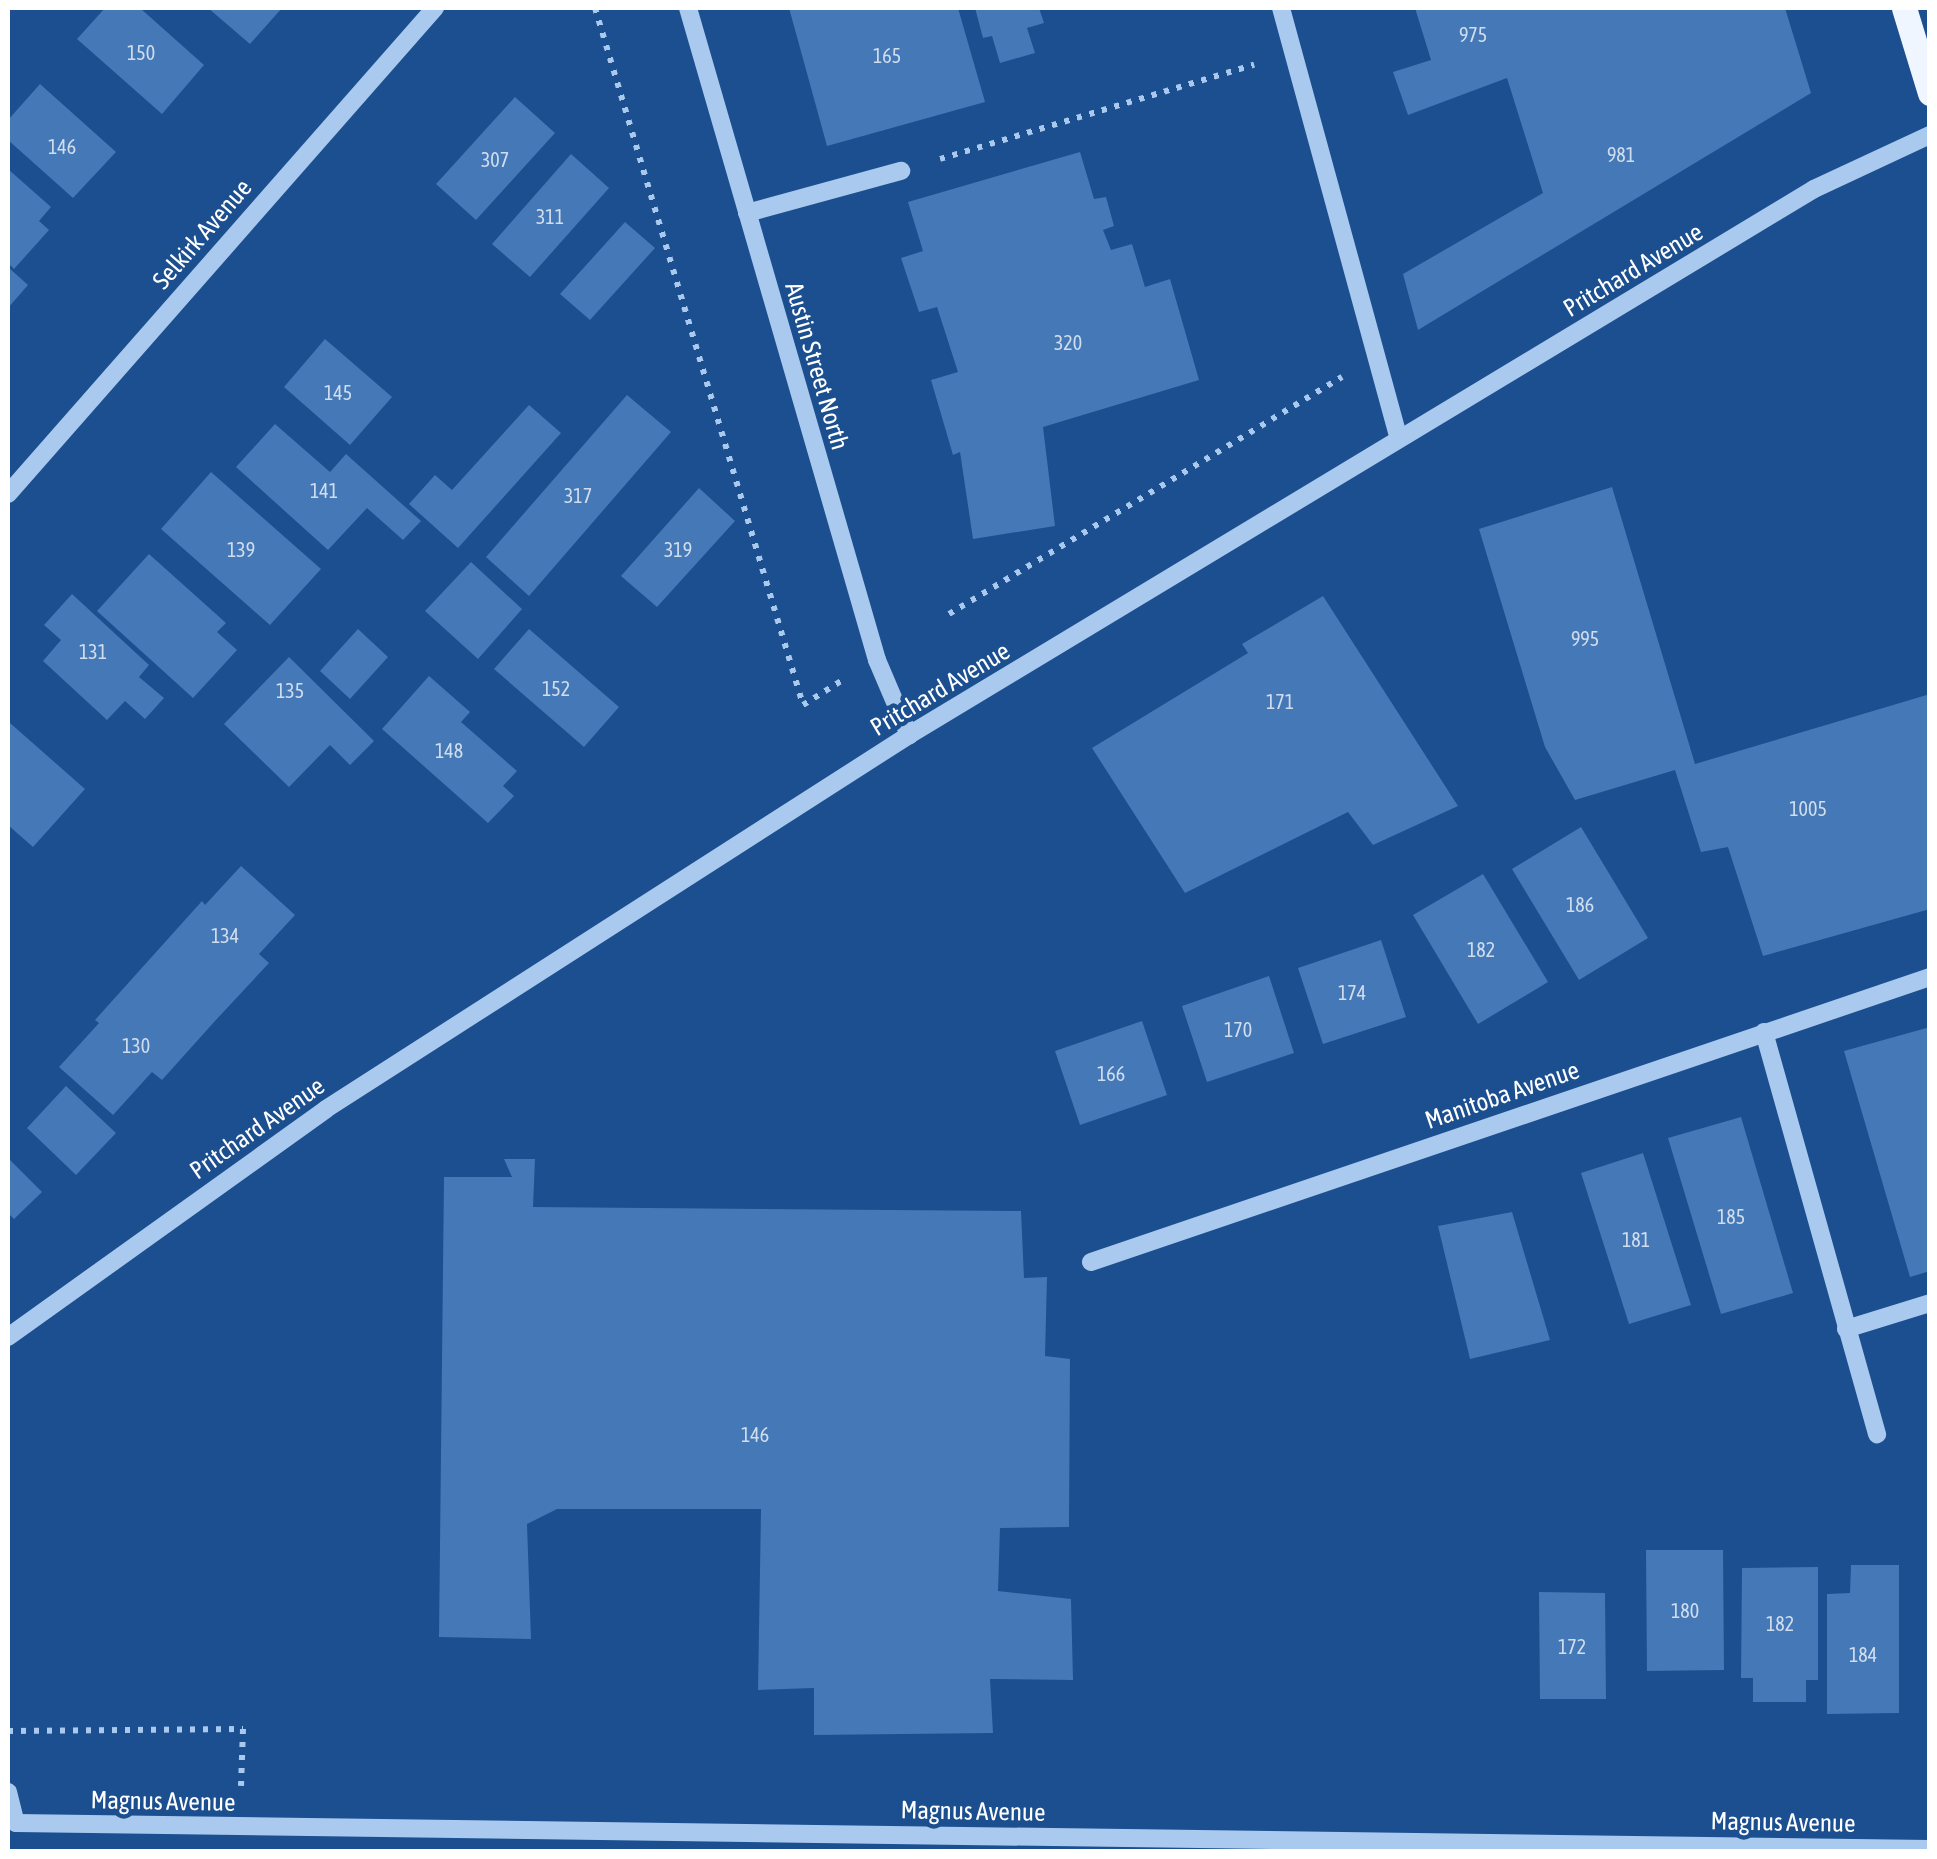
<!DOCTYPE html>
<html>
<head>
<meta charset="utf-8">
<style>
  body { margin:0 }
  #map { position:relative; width:1937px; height:1859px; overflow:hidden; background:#1b4f8f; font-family:"Asap Condensed",sans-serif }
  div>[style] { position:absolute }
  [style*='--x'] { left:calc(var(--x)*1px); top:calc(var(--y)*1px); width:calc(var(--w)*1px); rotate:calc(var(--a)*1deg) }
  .building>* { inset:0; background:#4478b7 }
  .path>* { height:6px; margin-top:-3px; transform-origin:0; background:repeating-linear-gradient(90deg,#a9c9ee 0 5px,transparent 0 13px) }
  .minor>* { height:18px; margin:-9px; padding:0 9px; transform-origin:9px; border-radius:9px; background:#a9c9ee }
  .major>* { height:25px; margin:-12.5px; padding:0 12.5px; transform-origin:12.5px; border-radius:12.5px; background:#f0f6ff }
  span { translate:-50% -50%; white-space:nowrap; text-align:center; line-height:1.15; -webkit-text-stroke:9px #1b4f8f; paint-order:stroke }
  .number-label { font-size:20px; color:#d0dded }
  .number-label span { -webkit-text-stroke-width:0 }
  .street-label { font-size:25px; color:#fff }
  .frame { position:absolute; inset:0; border:10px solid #fff; pointer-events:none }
</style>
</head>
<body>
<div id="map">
  <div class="building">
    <div style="clip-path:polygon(105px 8px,140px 8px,204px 65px,162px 114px,77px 39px)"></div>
    <div style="clip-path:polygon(208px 8px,282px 8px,250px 44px)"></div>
    <div style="clip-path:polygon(789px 8px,958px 8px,985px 102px,827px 146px)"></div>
    <div style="clip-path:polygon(975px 8px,1039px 8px,1044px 23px,1027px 28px,1035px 53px,1000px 63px,992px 36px,983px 38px)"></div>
    <div style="clip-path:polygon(1415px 8px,1785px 8px,1811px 93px,1418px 330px,1403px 274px,1543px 193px,1507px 78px,1408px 115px,1393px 72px,1431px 60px)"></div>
    <div style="clip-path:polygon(40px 84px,116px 152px,73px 198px,8px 140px,8px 120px)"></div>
    <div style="clip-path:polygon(515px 97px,555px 133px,476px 220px,436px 184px)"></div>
    <div style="clip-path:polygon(1080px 152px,1094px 199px,1106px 197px,1114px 226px,1103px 230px,1111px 250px,1132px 244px,1145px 287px,1170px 279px,1199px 380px,1043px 427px,1055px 526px,973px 539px,960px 452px,953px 455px,931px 380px,958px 372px,937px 307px,919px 312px,901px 258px,923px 251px,908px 202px)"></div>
    <div style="clip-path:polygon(571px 154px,609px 188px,530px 277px,492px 244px)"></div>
    <div style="clip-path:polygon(8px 169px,51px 207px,39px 221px,49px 230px,14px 269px,8px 263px)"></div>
    <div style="clip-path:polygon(625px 222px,655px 248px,590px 320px,560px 294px)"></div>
    <div style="clip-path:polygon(8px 267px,28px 285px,8px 308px)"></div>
    <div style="clip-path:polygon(325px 339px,392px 397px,350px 445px,284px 387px)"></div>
    <div style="clip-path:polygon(627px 395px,671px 432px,529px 596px,486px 557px)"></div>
    <div style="clip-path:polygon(529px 405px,561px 433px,458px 548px,409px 504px,435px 475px,452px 490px)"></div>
    <div style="clip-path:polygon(275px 424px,330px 472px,346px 454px,421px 521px,403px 540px,367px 508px,328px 550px,236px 467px)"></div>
    <div style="clip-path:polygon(211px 472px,321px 569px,270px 625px,161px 529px)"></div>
    <div style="clip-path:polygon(1612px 487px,1695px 764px,1930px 694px,1930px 909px,1763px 956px,1728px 847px,1701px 852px,1675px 770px,1575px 800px,1545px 747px,1479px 529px)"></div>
    <div style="clip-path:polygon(699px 488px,735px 521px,657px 607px,621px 576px)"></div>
    <div style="clip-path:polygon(149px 554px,226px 623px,217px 632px,237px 650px,193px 698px,97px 611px)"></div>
    <div style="clip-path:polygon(471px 562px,522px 609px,478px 659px,425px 611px)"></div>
    <div style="clip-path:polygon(72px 594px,149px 665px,139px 677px,164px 698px,145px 719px,125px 701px,107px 720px,43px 661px,61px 640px,44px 625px)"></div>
    <div style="clip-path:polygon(1323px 596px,1458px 806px,1373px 845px,1348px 812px,1185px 893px,1092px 748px,1248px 653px,1242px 644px)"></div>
    <div style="clip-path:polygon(358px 629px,388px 657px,350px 699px,320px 671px)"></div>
    <div style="clip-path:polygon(529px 629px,619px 707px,584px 747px,494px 669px)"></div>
    <div style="clip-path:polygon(289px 657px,374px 741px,350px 765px,330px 745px,289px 787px,224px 724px)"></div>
    <div style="clip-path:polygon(429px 676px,470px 712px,461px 722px,517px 771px,503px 786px,514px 796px,488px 823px,382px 729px)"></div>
    <div style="clip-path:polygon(10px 723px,85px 789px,33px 847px,8px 825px)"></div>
    <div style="clip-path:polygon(1581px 827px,1648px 938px,1579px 980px,1512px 869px)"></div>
    <div style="clip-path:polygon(241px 866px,295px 915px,259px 954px,269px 963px,215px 1021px,162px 1080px,152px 1072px,113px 1115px,59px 1067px,99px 1023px,95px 1020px,202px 901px,205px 905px)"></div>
    <div style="clip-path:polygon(1483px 874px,1548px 982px,1478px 1024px,1413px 915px)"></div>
    <div style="clip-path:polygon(1381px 940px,1406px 1017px,1323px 1044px,1298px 968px)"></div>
    <div style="clip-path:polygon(1269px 976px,1294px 1053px,1207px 1082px,1182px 1006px)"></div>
    <div style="clip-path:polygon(1142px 1021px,1167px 1095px,1080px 1125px,1055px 1051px)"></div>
    <div style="clip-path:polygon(1930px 1027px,1930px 1271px,1910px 1277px,1844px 1051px)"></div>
    <div style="clip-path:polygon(66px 1086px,116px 1133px,76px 1175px,27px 1128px)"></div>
    <div style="clip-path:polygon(1741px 1117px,1793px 1293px,1721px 1314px,1668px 1138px)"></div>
    <div style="clip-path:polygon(1643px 1153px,1691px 1305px,1629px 1324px,1581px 1173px)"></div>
    <div style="clip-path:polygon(8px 1158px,42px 1192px,14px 1219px,8px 1213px)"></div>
    <div style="clip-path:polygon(504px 1159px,535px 1159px,533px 1207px,1021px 1211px,1024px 1278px,1047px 1277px,1045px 1356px,1070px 1359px,1069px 1527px,1000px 1528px,998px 1591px,1071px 1599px,1073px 1680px,990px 1679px,993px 1733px,814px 1735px,814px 1688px,758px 1690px,761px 1509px,557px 1509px,527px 1524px,531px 1639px,439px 1637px,444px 1177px,512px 1177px)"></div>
    <div style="clip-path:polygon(1512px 1212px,1550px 1340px,1470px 1359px,1438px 1226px)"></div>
    <div style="clip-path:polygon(1646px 1550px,1723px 1550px,1724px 1670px,1647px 1671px)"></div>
    <div style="clip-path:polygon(1851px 1565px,1899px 1565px,1899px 1713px,1827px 1714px,1827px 1594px,1850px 1593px)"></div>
    <div style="clip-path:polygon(1818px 1567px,1818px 1680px,1806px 1680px,1806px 1702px,1753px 1702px,1753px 1678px,1741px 1678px,1742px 1568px)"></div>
    <div style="clip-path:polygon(1539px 1592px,1605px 1593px,1606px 1699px,1540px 1699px)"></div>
  </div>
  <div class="path">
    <div style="--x:595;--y:8;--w:727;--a:73.38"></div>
    <div style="--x:803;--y:705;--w:45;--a:-32.3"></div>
    <div style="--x:940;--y:159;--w:328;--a:-16.7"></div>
    <div style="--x:949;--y:614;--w:459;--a:-31.1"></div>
    <div style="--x:8;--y:1731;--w:235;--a:-0.5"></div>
    <div style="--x:243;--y:1729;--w:57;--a:92"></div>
  </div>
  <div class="minor">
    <div style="--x:688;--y:8;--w:679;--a:73.83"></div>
    <div style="--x:877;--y:660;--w:82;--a:66.9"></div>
    <div style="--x:1281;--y:8;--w:444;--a:74.7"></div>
    <div style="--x:747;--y:213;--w:160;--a:-15.3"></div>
    <div style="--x:8;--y:494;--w:647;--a:-48.7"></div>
    <div style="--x:1764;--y:1032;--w:418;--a:74.3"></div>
    <div style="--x:1091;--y:1262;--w:886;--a:-18.76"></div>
    <div style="--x:1846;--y:1329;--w:88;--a:-17.2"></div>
    <div style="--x:8;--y:1337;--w:391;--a:-35.6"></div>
    <div style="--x:326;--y:1109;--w:693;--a:-32.68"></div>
    <div style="--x:909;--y:735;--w:1057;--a:-31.1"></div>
    <div style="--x:1814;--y:189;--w:128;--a:-25"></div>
    <div style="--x:8;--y:1792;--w:32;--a:76"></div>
    <div style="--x:16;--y:1823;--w:1914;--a:0.78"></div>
  </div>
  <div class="major">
    <div style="--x:1904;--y:8;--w:89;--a:73"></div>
  </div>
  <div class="number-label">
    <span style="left:1473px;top:34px">975</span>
    <span style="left:141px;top:52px">150</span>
    <span style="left:887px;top:55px">165</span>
    <span style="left:62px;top:146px">146</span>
    <span style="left:1621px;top:154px">981</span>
    <span style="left:495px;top:159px">307</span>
    <span style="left:550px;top:216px">311</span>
    <span style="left:1068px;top:342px">320</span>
    <span style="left:338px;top:392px">145</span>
    <span style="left:324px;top:490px">141</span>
    <span style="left:578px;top:495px">317</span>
    <span style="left:241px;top:549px">139</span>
    <span style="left:678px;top:549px">319</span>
    <span style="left:1585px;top:638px">995</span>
    <span style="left:93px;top:651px">131</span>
    <span style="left:556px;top:688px">152</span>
    <span style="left:290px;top:690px">135</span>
    <span style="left:1280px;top:701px">171</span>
    <span style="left:449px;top:750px">148</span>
    <span style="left:1808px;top:808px">1005</span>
    <span style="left:1580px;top:904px">186</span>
    <span style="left:225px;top:935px">134</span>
    <span style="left:1481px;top:949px">182</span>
    <span style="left:1352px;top:992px">174</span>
    <span style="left:1238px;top:1029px">170</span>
    <span style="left:136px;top:1045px">130</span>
    <span style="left:1111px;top:1073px">166</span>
    <span style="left:1731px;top:1216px">185</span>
    <span style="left:1636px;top:1239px">181</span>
    <span style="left:755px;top:1434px">146</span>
    <span style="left:1685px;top:1610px">180</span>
    <span style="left:1780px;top:1623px">182</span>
    <span style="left:1572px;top:1646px">172</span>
    <span style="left:1863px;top:1654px">184</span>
  </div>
  <div class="street-label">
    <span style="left:202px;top:234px;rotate:-49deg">Selkirk Avenue</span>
    <span style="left:1633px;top:270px;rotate:-31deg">Pritchard Avenue</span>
    <span style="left:817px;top:366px;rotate:74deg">Austin Street North</span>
    <span style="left:940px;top:689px;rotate:-31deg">Pritchard Avenue</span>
    <span style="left:1502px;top:1095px;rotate:-19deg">Manitoba Avenue</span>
    <span style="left:257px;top:1128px;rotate:-35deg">Pritchard Avenue</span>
    <span style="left:163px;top:1801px;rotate:1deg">Magnus Avenue</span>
    <span style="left:973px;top:1811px;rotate:1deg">Magnus Avenue</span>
    <span style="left:1783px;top:1822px;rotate:1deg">Magnus Avenue</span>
  </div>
  <div class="frame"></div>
</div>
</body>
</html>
